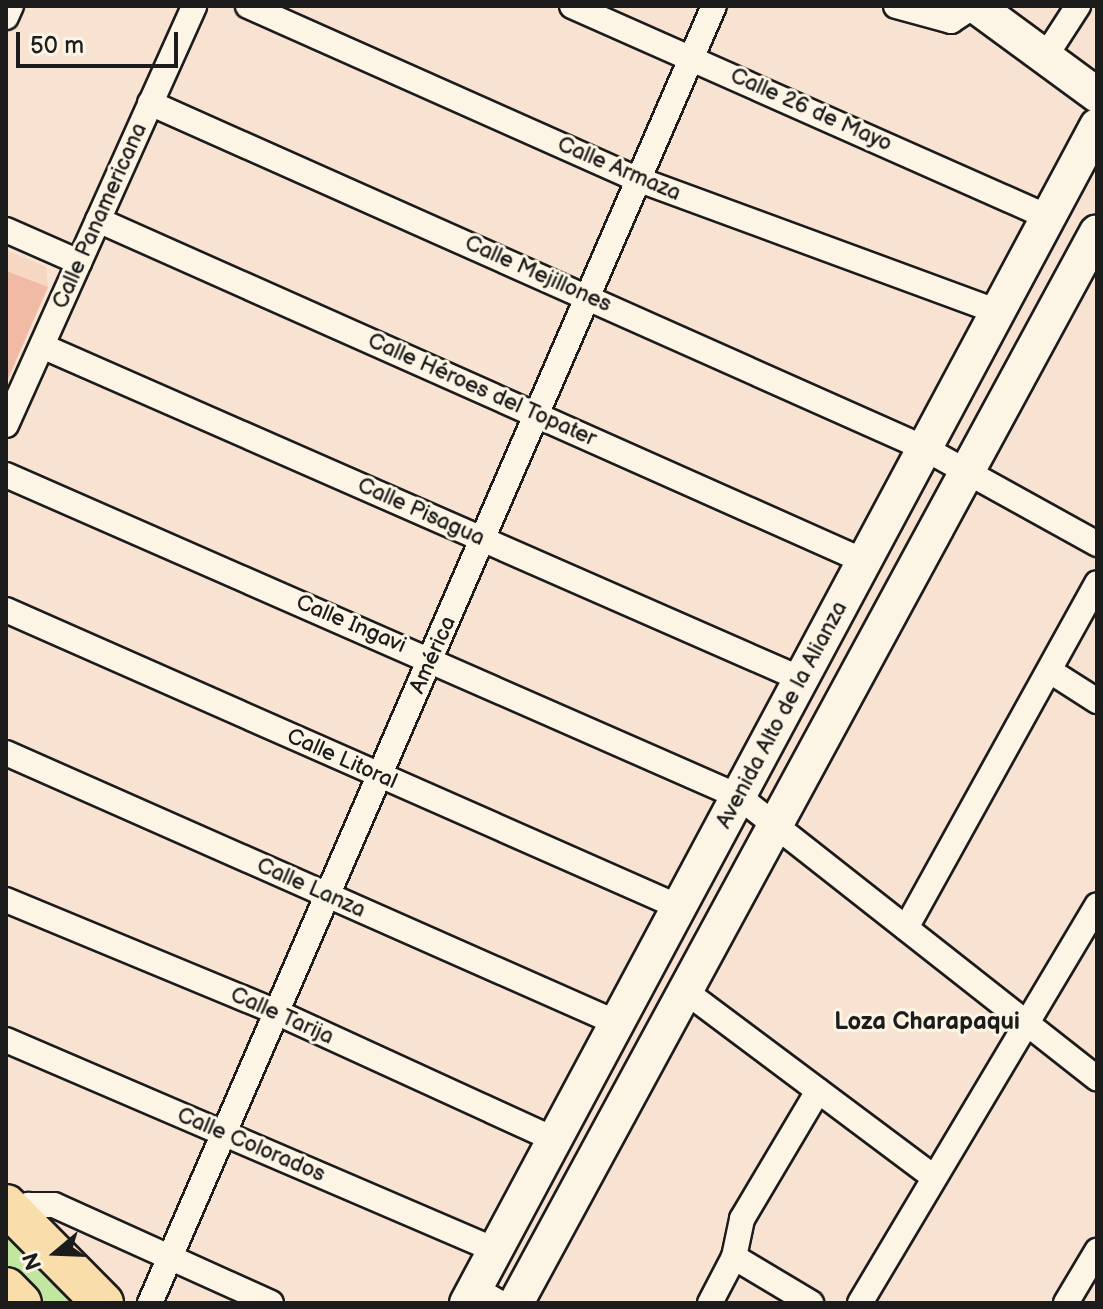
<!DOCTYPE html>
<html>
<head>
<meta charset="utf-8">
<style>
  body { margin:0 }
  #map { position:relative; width:1103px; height:1309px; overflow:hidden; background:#f8e3d2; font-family:"Balsamiq Sans",sans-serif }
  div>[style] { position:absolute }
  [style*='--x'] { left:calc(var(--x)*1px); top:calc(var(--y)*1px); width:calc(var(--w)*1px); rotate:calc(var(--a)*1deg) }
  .built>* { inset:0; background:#f6d7c4 }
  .green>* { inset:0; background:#c2e6a0 }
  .building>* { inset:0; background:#f0baa4 }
  .roads { filter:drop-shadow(2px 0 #1c1c1c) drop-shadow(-2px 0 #1c1c1c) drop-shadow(0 2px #1c1c1c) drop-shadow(0 -2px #1c1c1c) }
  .street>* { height:24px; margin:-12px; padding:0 12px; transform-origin:12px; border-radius:12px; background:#fcf5e5 }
  .secondary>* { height:34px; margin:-17px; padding:0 17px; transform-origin:17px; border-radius:17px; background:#fcf5e5 }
  .primary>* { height:40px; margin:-20px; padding:0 20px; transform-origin:20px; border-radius:20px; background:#f9deab }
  span { translate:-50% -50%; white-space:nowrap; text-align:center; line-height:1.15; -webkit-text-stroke:6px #fcf5e5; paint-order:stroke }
  .street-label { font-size:22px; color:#1c1c1c }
  .neighbourhood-label { font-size:24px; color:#1c1c1c; font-weight:700 }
  .frame { position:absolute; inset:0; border:8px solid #1c1c1c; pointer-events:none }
  .north { position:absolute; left:16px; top:1213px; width:80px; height:80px; -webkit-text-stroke:6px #fcf5e5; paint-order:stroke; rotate:251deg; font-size:22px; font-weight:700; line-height:32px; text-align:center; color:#1c1c1c }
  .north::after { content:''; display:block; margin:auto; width:28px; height:36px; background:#1c1c1c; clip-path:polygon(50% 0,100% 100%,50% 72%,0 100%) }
  .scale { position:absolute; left:16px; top:32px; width:162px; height:36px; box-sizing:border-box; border:4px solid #1c1c1c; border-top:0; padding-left:10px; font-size:24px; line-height:28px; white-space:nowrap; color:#1c1c1c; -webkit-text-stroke:6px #fcf5e5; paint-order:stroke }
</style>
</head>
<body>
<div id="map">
  <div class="built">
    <div style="clip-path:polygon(6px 250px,46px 267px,48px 287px,6px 384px)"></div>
  </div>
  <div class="green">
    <div style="clip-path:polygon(6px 1225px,84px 1303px,39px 1303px,6px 1270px)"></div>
  </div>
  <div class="building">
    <div style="clip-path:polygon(6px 271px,48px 287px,6px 383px)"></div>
  </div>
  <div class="roads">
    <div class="street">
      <div style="--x:248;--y:6;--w:426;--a:24"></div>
      <div style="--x:637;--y:179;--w:385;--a:20.2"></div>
      <div style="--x:572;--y:6;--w:521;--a:23.91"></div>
      <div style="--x:896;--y:6;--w:57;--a:15.3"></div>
      <div style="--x:951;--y:21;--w:27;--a:-33"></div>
      <div style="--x:6;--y:17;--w:12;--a:-66"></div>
      <div style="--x:1045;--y:57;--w:61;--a:-57.1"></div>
      <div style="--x:150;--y:103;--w:847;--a:24.02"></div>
      <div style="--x:924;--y:448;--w:198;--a:29"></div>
      <div style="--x:98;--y:220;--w:838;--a:24"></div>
      <div style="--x:6;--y:230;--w:80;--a:23.7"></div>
      <div style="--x:42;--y:346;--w:829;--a:23.69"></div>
      <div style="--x:6;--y:425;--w:459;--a:-65.8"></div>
      <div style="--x:6;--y:475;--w:799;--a:23.68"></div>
      <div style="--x:738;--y:796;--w:457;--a:38.2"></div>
      <div style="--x:6;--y:610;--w:736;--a:23.81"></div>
      <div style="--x:1050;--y:671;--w:56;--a:32.6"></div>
      <div style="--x:6;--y:753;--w:668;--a:23.84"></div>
      <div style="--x:6;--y:900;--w:292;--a:22.5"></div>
      <div style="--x:276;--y:1012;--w:306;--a:24.6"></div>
      <div style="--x:906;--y:928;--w:394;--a:-61"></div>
      <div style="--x:685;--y:991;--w:311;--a:36.8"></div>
      <div style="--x:6;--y:1040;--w:532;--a:23.24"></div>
      <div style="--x:16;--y:1215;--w:16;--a:-40"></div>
      <div style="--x:28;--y:1205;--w:26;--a:0"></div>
      <div style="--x:54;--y:1205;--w:238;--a:24.3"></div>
      <div style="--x:734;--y:1257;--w:90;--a:30.9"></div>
      <div style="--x:474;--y:1288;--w:30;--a:30"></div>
      <div style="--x:150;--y:1303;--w:1414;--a:-66.5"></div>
      <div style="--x:710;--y:1303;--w:52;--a:-62.4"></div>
      <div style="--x:734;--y:1257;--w:39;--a:-78"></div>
      <div style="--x:742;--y:1219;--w:149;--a:-59.3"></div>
      <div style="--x:860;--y:1303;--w:463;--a:-59.2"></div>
      <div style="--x:1066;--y:1303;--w:61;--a:-59.2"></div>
    </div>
    <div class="secondary">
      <div style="--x:976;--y:6;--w:150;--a:36.3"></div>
      <div style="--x:467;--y:1303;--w:1335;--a:-61.84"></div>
      <div style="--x:516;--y:1303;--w:1218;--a:-61.52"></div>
    </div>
    <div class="primary">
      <div style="--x:6;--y:1205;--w:138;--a:45.3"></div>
      <div style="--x:6;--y:1288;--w:21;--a:45"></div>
    </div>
  </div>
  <div class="street-label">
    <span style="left:811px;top:110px;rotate:24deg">Calle 26 de Mayo</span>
    <span style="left:619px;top:169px;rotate:23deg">Calle Armaza</span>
    <span style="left:100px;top:216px;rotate:-66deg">Calle Panamericana</span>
    <span style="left:538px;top:274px;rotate:24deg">Calle Mejillones</span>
    <span style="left:482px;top:390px;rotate:24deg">Calle Héroes del Topater</span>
    <span style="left:421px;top:512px;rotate:24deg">Calle Pisagua</span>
    <span style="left:351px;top:624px;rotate:23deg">Calle Ingavi</span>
    <span style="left:433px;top:655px;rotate:-66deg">América</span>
    <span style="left:782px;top:715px;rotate:-62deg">Avenida Alto de la Alianza</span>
    <span style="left:342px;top:759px;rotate:24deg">Calle Litoral</span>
    <span style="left:311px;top:888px;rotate:24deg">Calle Lanza</span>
    <span style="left:282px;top:1016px;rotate:24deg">Calle Tarija</span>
    <span style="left:251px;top:1145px;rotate:23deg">Calle Colorados</span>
  </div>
  <div class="neighbourhood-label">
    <span style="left:927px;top:1022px">Loza Charapaqui</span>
  </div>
  <div class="frame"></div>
  <div class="north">N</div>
  <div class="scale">50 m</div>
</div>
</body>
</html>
